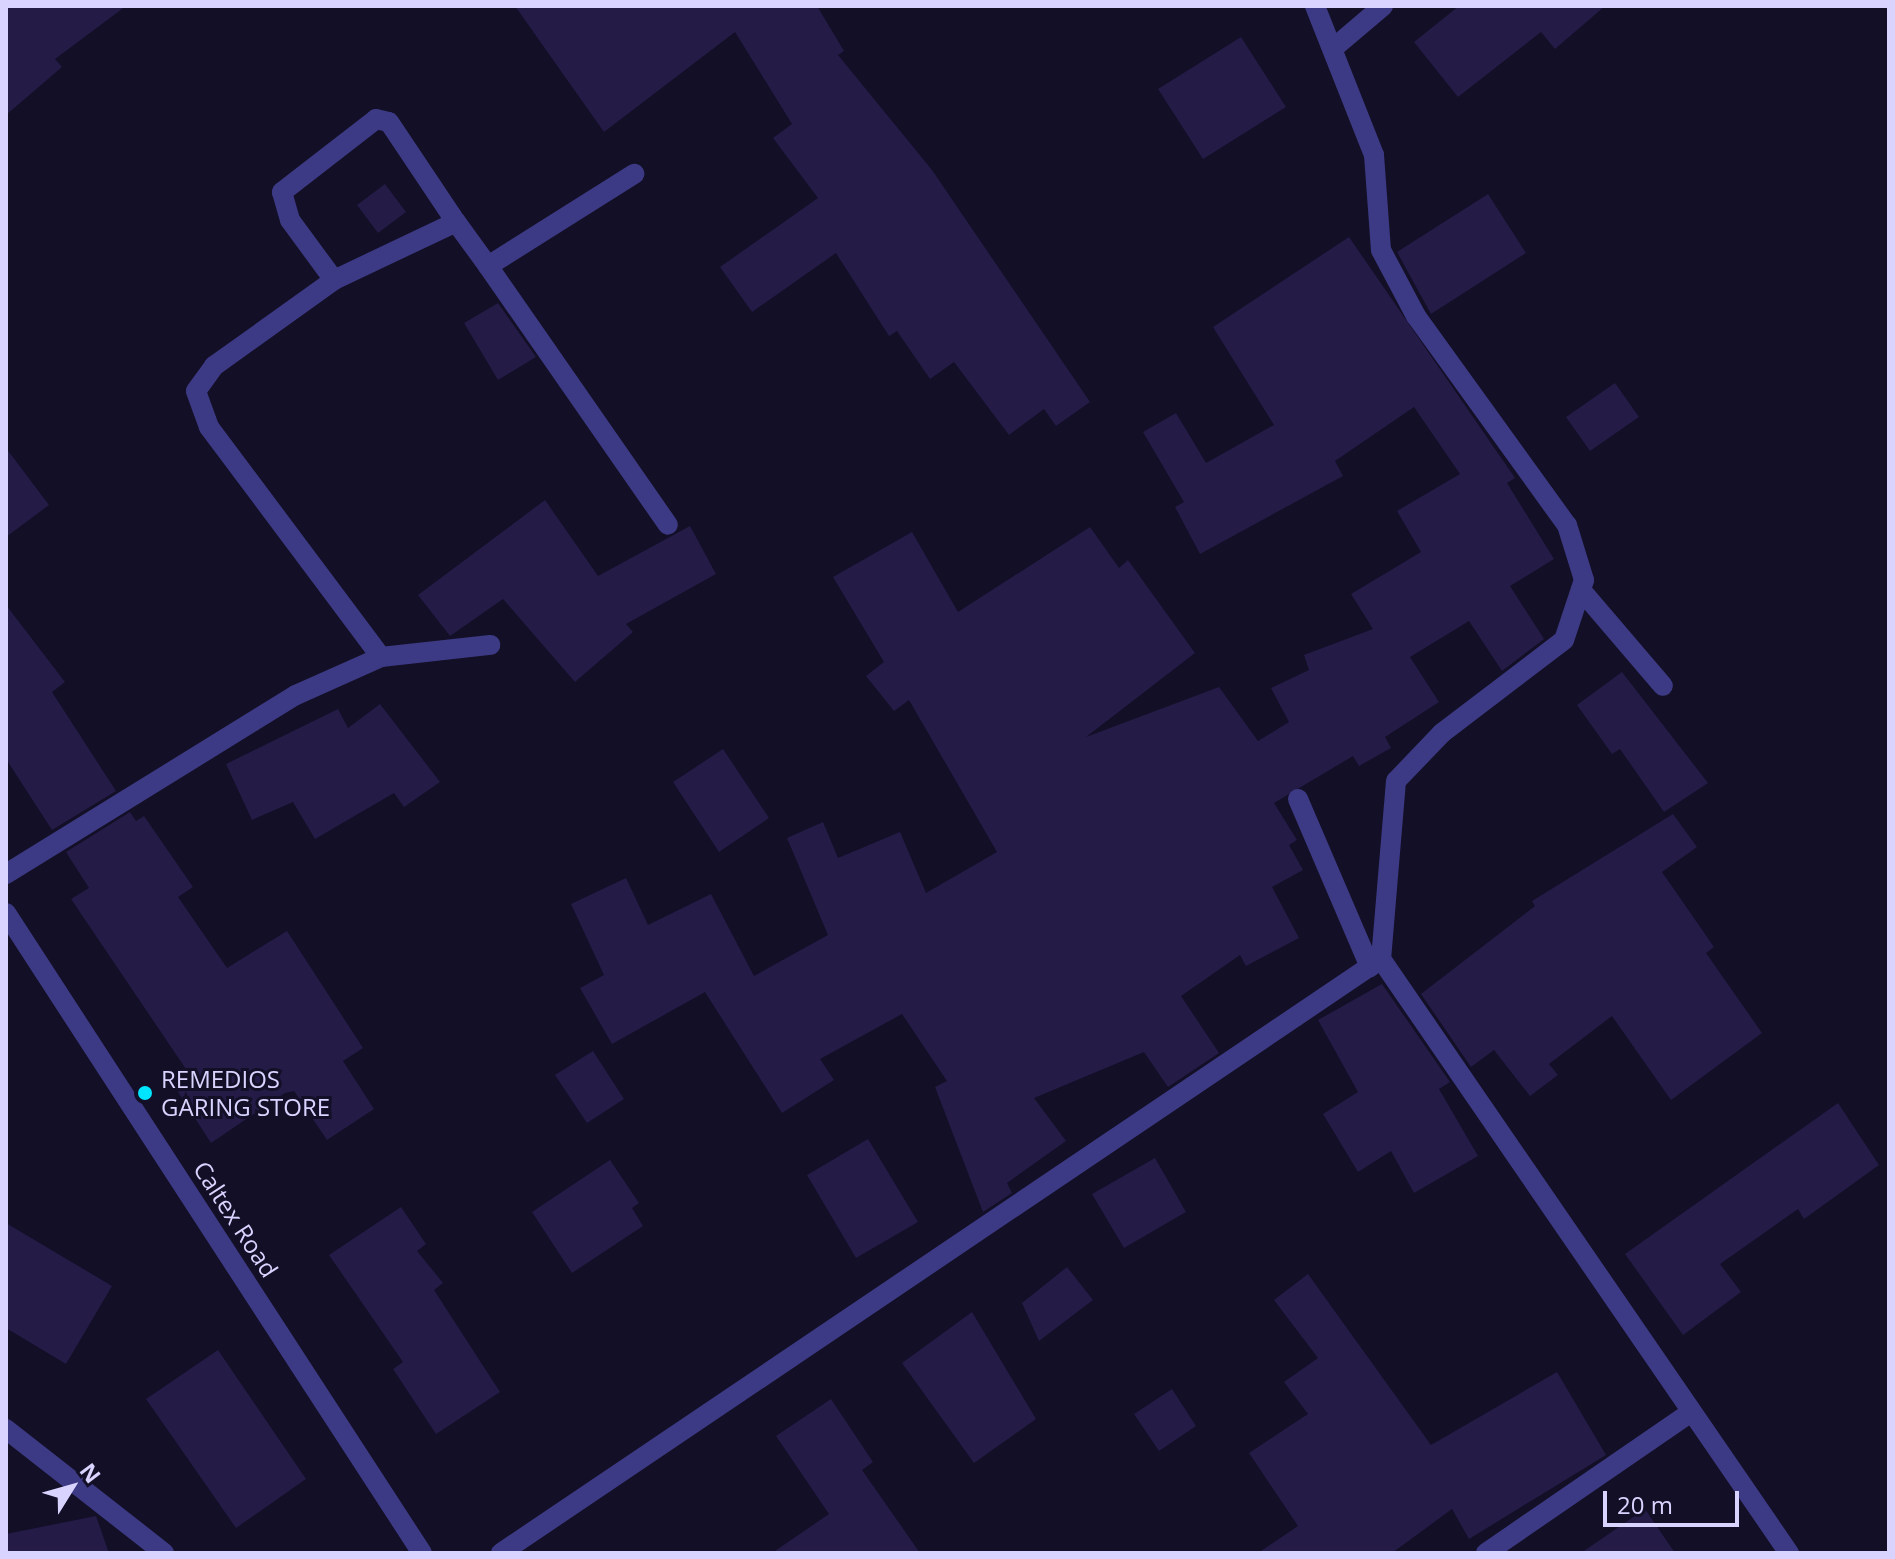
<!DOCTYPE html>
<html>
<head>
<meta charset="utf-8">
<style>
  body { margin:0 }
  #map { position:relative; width:1895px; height:1559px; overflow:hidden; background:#130f26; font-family:"Open Sans",sans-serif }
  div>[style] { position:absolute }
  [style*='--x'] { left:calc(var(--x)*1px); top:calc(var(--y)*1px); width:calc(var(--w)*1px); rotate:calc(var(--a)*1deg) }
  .building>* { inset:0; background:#241b47 }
  .minor>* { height:20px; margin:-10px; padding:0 10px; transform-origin:10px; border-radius:10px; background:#3d3a85 }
  .dots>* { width:22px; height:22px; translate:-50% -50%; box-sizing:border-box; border:4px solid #130f26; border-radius:50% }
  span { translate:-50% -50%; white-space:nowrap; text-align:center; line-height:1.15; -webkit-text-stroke:6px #130f26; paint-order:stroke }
  .poi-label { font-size:24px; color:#d9d4ff }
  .left { translate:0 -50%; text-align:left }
  .street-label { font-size:24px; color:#d9d4ff }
  .frame { position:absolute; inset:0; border:8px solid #d9d4ff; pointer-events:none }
  .north { position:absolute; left:32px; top:1447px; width:80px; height:80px; -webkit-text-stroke:6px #130f26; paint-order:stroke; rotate:53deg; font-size:22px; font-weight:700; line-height:32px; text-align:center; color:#d9d4ff }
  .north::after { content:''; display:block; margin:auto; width:28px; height:36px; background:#d9d4ff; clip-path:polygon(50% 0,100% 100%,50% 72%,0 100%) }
  .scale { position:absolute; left:1603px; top:1491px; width:136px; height:36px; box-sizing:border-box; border:4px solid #d9d4ff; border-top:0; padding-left:10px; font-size:24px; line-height:28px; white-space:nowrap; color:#d9d4ff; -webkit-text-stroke:6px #130f26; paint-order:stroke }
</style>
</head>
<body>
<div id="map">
  <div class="building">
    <div style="clip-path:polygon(6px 6px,126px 6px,55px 59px,62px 67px,6px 115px)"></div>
    <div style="clip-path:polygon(515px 6px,817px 6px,844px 51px,838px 55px,932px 170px,1090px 402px,1056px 426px,1044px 409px,1009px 435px,954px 362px,930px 379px,897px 331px,889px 336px,836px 253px,752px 312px,720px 267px,818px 198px,773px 138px,792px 124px,735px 32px,604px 132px)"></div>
    <div style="clip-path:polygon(1459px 6px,1605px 6px,1555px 49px,1541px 32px,1458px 97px,1414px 42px)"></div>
    <div style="clip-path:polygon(1241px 37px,1286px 107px,1203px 159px,1158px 89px)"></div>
    <div style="clip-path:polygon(385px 184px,406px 212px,378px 233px,357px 205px)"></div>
    <div style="clip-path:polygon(1488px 194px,1526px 253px,1431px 314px,1397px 252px)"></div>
    <div style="clip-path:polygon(1349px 237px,1515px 478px,1507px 483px,1554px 559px,1510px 586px,1544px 639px,1502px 671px,1469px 621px,1410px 657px,1439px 702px,1385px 737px,1391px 748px,1359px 766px,1353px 756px,1274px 803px,1297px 840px,1289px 845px,1303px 870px,1272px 887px,1299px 938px,1246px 966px,1240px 955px,1181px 996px,1219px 1053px,1168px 1087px,1144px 1052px,1034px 1098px,1066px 1141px,1007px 1183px,1012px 1193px,983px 1212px,935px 1087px,947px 1081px,902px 1014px,820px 1059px,834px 1080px,782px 1113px,705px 992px,612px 1044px,580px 988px,604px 975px,571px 904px,626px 878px,648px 925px,711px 894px,754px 976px,828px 935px,787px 838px,823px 822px,838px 858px,900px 832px,926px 893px,997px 852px,909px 700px,894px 711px,866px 676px,884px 662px,833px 577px,912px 532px,958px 612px,1090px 527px,1119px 568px,1128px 560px,1195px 653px,1086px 737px,1219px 687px,1258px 741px,1289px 722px,1271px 688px,1309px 670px,1304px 655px,1373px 629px,1351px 594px,1421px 552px,1397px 511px,1460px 474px,1414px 407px,1335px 461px,1343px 476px,1200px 554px,1175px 507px,1184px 502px,1143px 432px,1176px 413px,1206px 463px,1274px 425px,1213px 327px)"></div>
    <div style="clip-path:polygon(498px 303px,536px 357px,498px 380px,464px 323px)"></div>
    <div style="clip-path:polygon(1615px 383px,1639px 417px,1590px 451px,1566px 417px)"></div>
    <div style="clip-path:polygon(6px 448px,49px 505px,6px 537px)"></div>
    <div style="clip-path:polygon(545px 500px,598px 576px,690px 526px,716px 574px,626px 624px,633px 632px,575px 682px,503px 599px,450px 636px,418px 595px)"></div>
    <div style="clip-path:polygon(6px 605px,65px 682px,52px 692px,116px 791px,52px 830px,6px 759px)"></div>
    <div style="clip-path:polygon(1622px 672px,1708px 783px,1664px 812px,1620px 749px,1612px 754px,1577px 705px)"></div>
    <div style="clip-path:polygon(380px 704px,440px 782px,404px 807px,394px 793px,315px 839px,293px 802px,252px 820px,226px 764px,338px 709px,348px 728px)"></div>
    <div style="clip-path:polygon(723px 749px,769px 818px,719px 852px,673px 782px)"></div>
    <div style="clip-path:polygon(130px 812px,136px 821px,144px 816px,193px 887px,178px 897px,227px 968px,287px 931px,363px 1048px,343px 1061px,374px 1109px,327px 1140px,294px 1091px,285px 1093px,211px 1143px,178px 1092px,194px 1081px,71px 899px,89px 888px,66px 852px)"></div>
    <div style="clip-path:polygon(1673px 814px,1697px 847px,1662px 872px,1714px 947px,1706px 953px,1762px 1033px,1671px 1100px,1612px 1016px,1549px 1064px,1558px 1075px,1530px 1096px,1494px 1050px,1471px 1067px,1421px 994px,1535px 906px,1532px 901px)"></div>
    <div style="clip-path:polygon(1382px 984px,1450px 1082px,1439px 1089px,1478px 1156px,1414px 1193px,1391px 1151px,1358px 1172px,1323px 1114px,1358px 1092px,1318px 1020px)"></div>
    <div style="clip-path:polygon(593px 1051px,624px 1099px,587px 1123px,555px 1075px)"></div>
    <div style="clip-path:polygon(1838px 1103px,1879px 1165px,1804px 1219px,1798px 1209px,1720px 1264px,1741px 1292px,1683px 1335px,1625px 1254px)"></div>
    <div style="clip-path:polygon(868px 1139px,918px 1222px,856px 1258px,807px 1175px)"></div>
    <div style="clip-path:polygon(1155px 1158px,1186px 1212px,1124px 1248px,1092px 1194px)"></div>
    <div style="clip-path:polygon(610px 1160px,639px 1203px,632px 1208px,643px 1226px,572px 1273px,532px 1212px)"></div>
    <div style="clip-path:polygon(401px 1207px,426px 1244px,417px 1251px,443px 1283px,434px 1290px,500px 1392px,436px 1434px,393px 1369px,403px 1362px,329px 1255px)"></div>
    <div style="clip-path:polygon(6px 1223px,112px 1286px,66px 1364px,6px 1328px)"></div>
    <div style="clip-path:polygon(1067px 1267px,1093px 1300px,1039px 1341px,1022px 1303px)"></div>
    <div style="clip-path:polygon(1308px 1274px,1431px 1445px,1557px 1372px,1606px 1455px,1469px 1539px,1452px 1509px,1392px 1553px,1258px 1553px,1298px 1526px,1249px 1453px,1308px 1414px,1284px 1382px,1318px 1358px,1274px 1300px)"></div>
    <div style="clip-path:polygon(972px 1312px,1036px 1419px,974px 1463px,902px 1363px)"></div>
    <div style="clip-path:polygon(218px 1350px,306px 1479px,236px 1528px,146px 1399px)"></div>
    <div style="clip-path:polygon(1172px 1389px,1196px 1426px,1159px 1451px,1134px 1414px)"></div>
    <div style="clip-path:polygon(831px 1399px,873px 1462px,862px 1470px,920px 1553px,772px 1553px,829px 1514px,776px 1436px)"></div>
    <div style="clip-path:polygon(1645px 1509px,1675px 1553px,1581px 1553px)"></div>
    <div style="clip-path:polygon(96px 1516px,109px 1553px,6px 1553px,6px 1534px)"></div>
  </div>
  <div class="minor">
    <div style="--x:1315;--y:6;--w:160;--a:68.4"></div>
    <div style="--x:1374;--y:155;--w:95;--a:85.8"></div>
    <div style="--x:1381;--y:250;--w:75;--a:62.1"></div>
    <div style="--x:1416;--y:316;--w:258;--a:54.2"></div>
    <div style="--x:1567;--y:525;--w:58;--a:72.8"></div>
    <div style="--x:1584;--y:580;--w:63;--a:108.4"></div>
    <div style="--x:1564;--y:640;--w:153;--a:142.7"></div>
    <div style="--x:1442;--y:733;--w:66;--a:133.8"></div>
    <div style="--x:1396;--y:781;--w:179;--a:94.8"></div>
    <div style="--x:1381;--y:959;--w:721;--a:55.52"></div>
    <div style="--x:1336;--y:46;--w:62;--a:-40.4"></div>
    <div style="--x:488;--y:266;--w:315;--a:55.2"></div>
    <div style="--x:334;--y:280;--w:135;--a:-25.4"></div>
    <div style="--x:456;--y:222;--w:54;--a:54"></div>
    <div style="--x:488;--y:266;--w:173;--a:-32.2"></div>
    <div style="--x:1581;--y:590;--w:126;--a:49.5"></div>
    <div style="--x:381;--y:657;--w:110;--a:-6.3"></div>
    <div style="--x:1298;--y:799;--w:183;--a:66.8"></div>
    <div style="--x:6;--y:874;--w:341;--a:-31.7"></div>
    <div style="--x:296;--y:695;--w:93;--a:-24.1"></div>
    <div style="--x:381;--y:657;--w:287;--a:-126.8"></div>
    <div style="--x:209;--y:427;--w:38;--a:-110"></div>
    <div style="--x:196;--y:391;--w:31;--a:-54"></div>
    <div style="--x:214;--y:366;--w:148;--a:-35.6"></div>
    <div style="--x:334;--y:280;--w:74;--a:-126.3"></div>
    <div style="--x:290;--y:220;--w:29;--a:-106"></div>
    <div style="--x:282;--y:192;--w:119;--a:-37.8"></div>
    <div style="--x:376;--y:119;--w:13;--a:13"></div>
    <div style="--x:389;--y:122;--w:120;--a:56.2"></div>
    <div style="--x:6;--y:913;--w:763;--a:56.98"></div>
    <div style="--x:6;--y:1429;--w:201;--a:38.1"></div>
    <div style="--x:501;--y:1553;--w:1062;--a:-34.02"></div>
    <div style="--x:1486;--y:1553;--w:249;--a:-34.5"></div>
  </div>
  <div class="dots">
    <div style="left:145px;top:1093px;background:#00e5ff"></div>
  </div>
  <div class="poi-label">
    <span class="left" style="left:161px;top:1093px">REMEDIOS<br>GARING STORE</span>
  </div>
  <div class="street-label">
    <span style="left:236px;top:1219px;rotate:57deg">Caltex Road</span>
  </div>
  <div class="frame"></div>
  <div class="north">N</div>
  <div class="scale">20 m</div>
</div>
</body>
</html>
